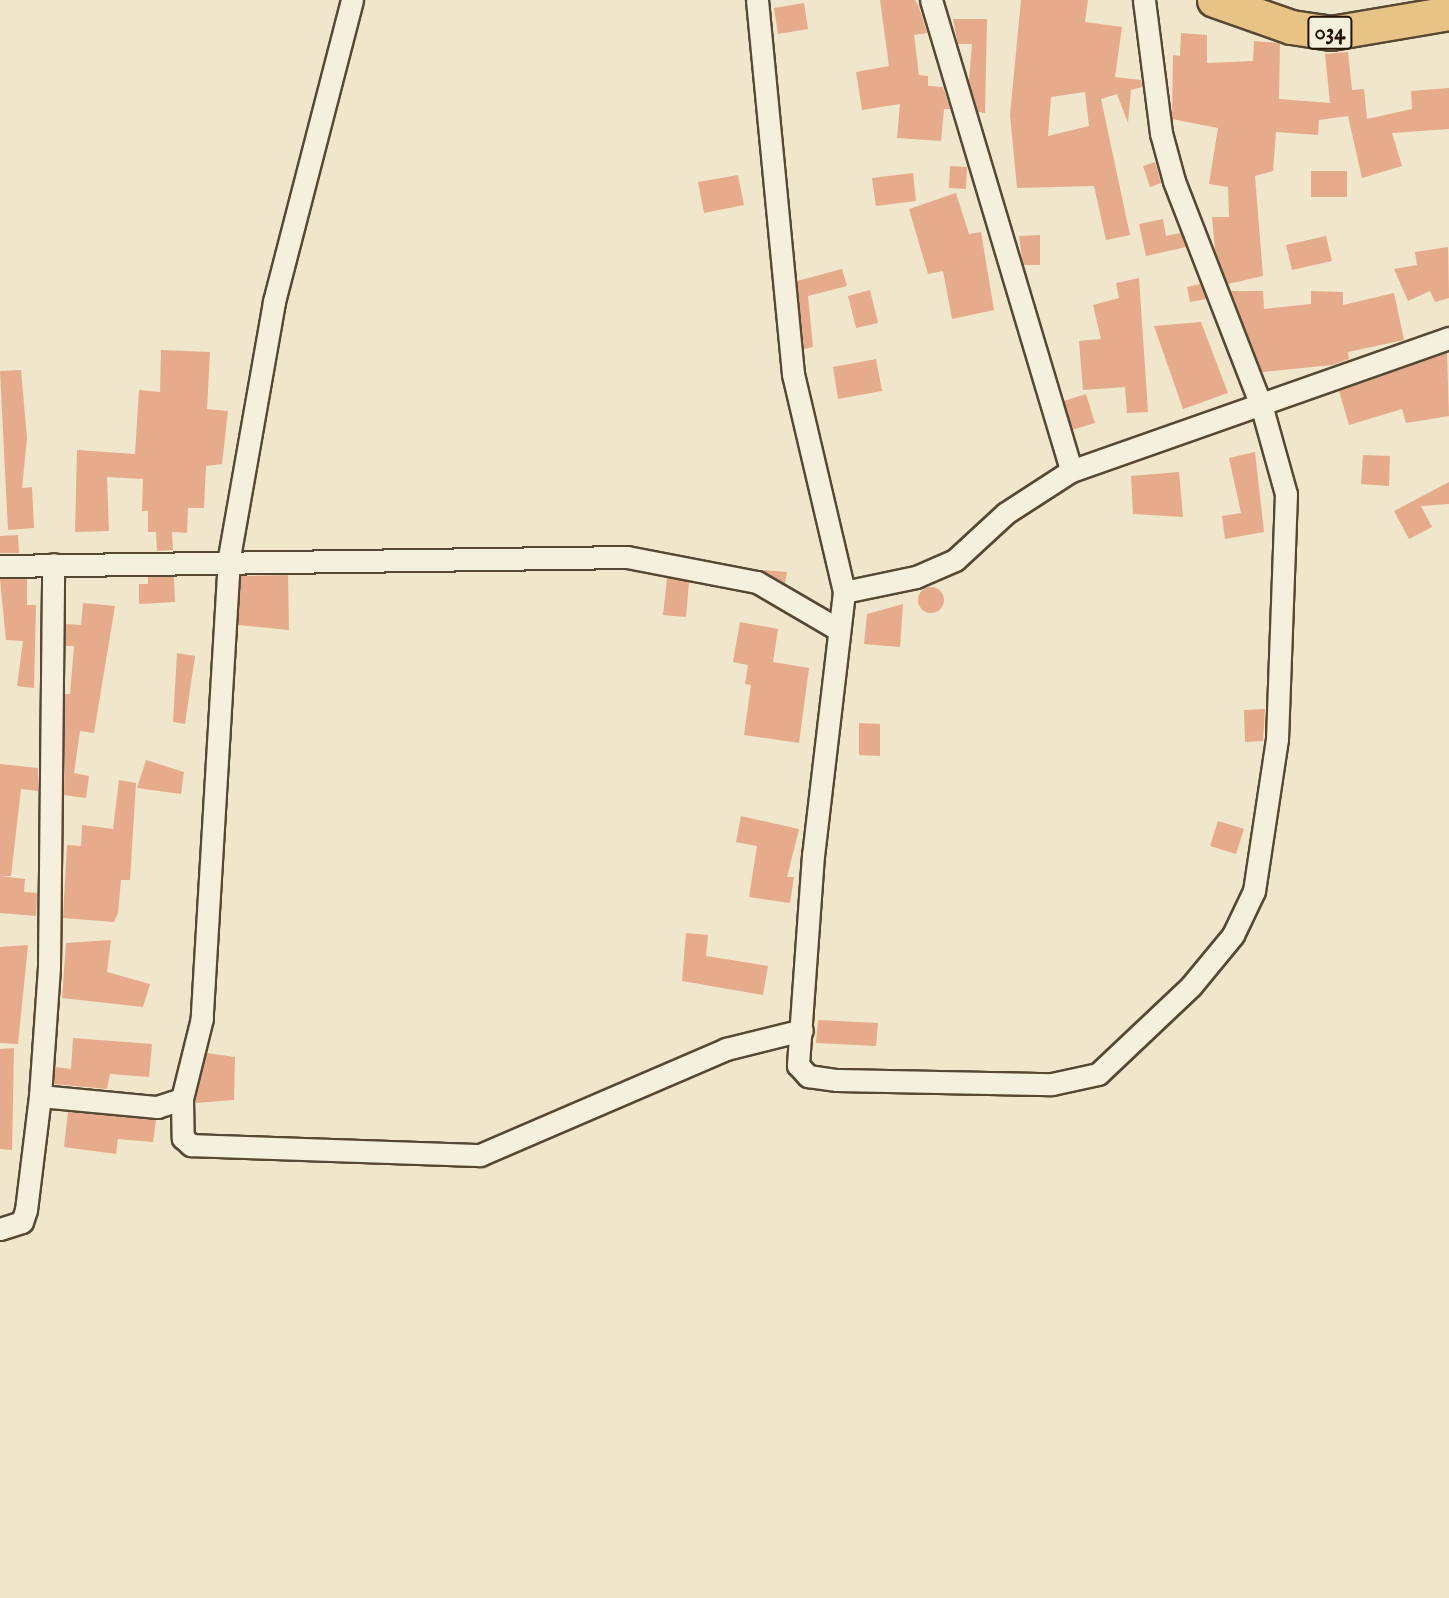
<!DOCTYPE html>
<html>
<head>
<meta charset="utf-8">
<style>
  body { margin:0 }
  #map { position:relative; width:1449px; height:1598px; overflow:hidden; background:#efe6cb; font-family:"IM FELL English",serif }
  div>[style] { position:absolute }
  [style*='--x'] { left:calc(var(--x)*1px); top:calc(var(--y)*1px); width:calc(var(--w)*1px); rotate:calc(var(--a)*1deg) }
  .building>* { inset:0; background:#e6ab8b }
  .round { border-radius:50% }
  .roads { filter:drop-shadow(2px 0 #564833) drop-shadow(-2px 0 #564833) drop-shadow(0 2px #564833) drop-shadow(0 -2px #564833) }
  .street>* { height:21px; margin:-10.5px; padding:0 10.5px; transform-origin:10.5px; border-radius:10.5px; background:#f5efdd }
  .primary>* { height:33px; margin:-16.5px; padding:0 16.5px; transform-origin:16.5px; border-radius:16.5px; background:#e8c386 }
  span { translate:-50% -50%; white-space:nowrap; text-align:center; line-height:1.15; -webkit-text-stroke:5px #f5efdd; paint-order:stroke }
  .shield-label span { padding:2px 5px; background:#f5efdd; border:2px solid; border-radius:5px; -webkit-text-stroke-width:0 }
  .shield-label { font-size:23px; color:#231300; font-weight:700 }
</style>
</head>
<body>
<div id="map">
  <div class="building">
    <div style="clip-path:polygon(880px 0,915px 0,919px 7px,927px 33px,914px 35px,919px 75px,928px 76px,928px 86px,943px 87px,950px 109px,944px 109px,941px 141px,897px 138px,900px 104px,862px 110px,856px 72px,889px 66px)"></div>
    <div style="clip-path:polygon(evenodd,1021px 0,1088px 0,1085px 22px,1122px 27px,1115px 77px,1141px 80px,1142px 87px,1131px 90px,1128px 123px,1117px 94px,1101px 99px,1130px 235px,1106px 240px,1094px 186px,1017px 188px,1010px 115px,1021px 0,1085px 92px,1089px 126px,1048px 136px,1051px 97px,1085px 92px)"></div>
    <div style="clip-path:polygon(804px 3px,808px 29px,778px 34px,774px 8px)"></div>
    <div style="clip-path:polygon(953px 19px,987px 19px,985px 113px,978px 112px,969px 81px,972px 44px,958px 44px)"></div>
    <div style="clip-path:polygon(1181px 33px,1207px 35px,1207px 63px,1253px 61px,1254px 41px,1280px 43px,1279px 99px,1330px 103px,1325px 54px,1348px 52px,1352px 90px,1364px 89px,1367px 119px,1412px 109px,1411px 91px,1449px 88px,1449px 129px,1392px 133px,1402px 166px,1362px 178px,1348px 116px,1319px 120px,1318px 135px,1276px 132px,1273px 171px,1255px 176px,1263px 276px,1228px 284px,1215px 250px,1212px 217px,1229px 217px,1228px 187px,1209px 184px,1218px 128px,1172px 119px,1173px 55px,1180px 56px)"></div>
    <div style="clip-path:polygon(1155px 162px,1161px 183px,1150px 187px,1143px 166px)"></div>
    <div style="clip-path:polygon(950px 166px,967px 167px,966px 189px,949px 188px)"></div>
    <div style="clip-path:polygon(1311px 171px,1347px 171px,1347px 197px,1311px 197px)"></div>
    <div style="clip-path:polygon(913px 173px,916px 201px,876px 206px,872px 178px)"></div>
    <div style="clip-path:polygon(738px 175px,744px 205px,704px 213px,698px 182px)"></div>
    <div style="clip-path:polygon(956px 193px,969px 234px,981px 232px,994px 310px,952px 319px,943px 271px,928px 274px,909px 209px)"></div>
    <div style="clip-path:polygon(1163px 219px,1166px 236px,1180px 233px,1186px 247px,1146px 256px,1139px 224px)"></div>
    <div style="clip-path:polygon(1040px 235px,1040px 265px,1023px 265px,1019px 236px)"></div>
    <div style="clip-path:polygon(1326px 236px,1332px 261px,1292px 270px,1286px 245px)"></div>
    <div style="clip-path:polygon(1448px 247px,1449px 298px,1435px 302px,1430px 291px,1408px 301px,1394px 269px,1417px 265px,1415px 252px)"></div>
    <div style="clip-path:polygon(842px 269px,847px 286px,808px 296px,813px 347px,804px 349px,797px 281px)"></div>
    <div style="clip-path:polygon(1139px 278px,1148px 412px,1127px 413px,1125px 387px,1083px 390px,1079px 341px,1101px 339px,1093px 305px,1119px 298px,1116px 283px)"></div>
    <div style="clip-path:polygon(1200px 284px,1206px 299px,1190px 302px,1187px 287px)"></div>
    <div style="clip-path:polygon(870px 290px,878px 323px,856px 328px,848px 296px)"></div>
    <div style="clip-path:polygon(1231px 291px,1263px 291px,1264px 309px,1311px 304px,1311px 291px,1343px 292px,1343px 305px,1394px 293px,1404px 340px,1348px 352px,1349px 359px,1332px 365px,1262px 372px)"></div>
    <div style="clip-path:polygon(1201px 322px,1228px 393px,1183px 409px,1154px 326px)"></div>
    <div style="clip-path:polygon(161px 350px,210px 352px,207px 409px,228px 411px,222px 464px,206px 466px,204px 508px,188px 508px,187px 533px,172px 532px,173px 550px,157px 551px,156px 532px,148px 532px,148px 511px,142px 511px,143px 479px,107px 477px,109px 531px,75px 532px,77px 450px,135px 454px,139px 390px,160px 392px)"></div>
    <div style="clip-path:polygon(1447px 353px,1449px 416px,1406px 423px,1402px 409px,1349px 425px,1339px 391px)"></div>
    <div style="clip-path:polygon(876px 359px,882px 391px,838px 399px,833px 367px)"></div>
    <div style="clip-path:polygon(21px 370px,27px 438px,22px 488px,32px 487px,34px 528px,8px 530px,0 371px)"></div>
    <div style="clip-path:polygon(1086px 394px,1095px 423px,1072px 430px,1064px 401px)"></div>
    <div style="clip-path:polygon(1255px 452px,1264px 532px,1225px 539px,1222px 516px,1241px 513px,1229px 458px)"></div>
    <div style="clip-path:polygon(1363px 455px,1390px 456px,1389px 486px,1361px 484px)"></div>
    <div style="clip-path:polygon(1179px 472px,1183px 517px,1133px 514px,1131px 476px)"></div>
    <div style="clip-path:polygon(1449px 482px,1449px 504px,1421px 506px,1432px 527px,1409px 539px,1394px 511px)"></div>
    <div style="clip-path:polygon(18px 535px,19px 553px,0 553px,0 536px)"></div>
    <div style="clip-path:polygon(762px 570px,787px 572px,785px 583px,764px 571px)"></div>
    <div style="clip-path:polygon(288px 575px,289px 630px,238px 625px,241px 576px)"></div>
    <div style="clip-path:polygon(148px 577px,174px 577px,175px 602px,139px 604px,139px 584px,148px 584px)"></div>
    <div style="clip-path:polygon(667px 578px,689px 582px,686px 617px,663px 615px)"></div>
    <div style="clip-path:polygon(0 579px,27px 579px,27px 605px,36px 605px,34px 688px,17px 686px,23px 641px,6px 640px)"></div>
    <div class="round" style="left:918px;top:587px;width:26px;height:26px"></div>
    <div style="clip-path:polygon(83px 603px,115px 606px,94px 733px,80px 731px,74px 773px,89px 776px,86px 798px,64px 795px,65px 694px,70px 694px,74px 646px,65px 646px,66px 624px,81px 625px)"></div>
    <div style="clip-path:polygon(903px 604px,900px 647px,864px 644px,867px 614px)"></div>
    <div style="clip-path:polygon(740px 622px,778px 629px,773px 662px,809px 668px,799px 743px,744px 735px,751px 685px,745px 684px,748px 665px,733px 662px)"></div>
    <div style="clip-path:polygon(177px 653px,195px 656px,185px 724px,173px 722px)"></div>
    <div style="clip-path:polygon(1265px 709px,1263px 741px,1245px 742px,1244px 710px)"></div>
    <div style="clip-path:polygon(859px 723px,880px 724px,880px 756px,859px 755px)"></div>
    <div style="clip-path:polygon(146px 760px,184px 772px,181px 794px,137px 788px)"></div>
    <div style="clip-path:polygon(0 764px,38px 768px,38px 791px,21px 789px,11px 876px,0 876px)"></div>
    <div style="clip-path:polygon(119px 780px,136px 783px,130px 880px,121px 880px,118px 913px,114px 922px,63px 918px,67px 845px,81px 846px,82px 825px,113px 829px)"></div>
    <div style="clip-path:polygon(741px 816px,799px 829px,787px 877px,794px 877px,790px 903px,749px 897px,757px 846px,736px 842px)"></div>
    <div style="clip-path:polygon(1218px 821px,1244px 829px,1236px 854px,1210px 846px)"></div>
    <div style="clip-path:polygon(0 876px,25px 879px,24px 892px,37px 893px,36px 916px,0 913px)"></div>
    <div style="clip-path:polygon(686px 933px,708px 935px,706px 956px,768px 966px,763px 995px,682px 981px)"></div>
    <div style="clip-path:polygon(111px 940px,107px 972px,150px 984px,143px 1007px,62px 998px,66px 943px)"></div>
    <div style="clip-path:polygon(28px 945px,18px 1044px,0 1043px,0 947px)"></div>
    <div style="clip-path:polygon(818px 1020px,878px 1023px,876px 1046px,816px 1043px)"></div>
    <div style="clip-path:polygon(73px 1038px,152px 1044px,149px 1077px,110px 1074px,107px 1089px,54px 1084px,55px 1067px,71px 1069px)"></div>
    <div style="clip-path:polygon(14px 1048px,12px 1150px,0 1149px,0 1049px)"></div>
    <div style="clip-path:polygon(207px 1053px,235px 1057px,234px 1100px,195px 1103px)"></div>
    <div style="clip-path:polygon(68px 1112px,156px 1120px,153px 1142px,118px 1139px,116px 1154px,64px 1147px)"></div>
  </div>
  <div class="roads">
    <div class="street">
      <div style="--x:352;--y:0;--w:312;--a:104.5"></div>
      <div style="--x:274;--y:302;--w:260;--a:100"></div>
      <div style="--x:229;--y:558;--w:461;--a:93.4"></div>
      <div style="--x:202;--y:1018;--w:83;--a:103.9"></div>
      <div style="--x:182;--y:1099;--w:39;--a:89"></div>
      <div style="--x:183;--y:1138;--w:11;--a:41"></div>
      <div style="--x:191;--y:1145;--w:289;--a:2"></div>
      <div style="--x:480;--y:1155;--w:268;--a:-23.3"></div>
      <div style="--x:726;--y:1049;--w:78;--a:-14"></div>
      <div style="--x:757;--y:0;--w:376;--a:84.5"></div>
      <div style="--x:793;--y:374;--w:224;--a:76.8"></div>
      <div style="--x:844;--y:592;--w:265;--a:96.7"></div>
      <div style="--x:813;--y:855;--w:211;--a:94.1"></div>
      <div style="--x:798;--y:1065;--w:15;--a:48"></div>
      <div style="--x:808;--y:1076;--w:29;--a:8"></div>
      <div style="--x:837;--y:1080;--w:215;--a:1.1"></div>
      <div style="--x:1052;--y:1084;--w:47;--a:-12.3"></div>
      <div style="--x:1098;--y:1074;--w:128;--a:-43.4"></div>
      <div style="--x:1191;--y:986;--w:66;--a:-50.5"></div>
      <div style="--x:1233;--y:935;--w:49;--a:-64.5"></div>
      <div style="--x:1254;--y:891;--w:154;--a:-81.4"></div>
      <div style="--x:1277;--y:739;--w:245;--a:-87.9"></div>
      <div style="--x:1286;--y:494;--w:89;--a:-105.6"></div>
      <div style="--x:1262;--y:408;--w:243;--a:-111.2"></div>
      <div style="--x:1174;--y:181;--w:50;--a:-105.2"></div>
      <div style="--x:1161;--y:133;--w:134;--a:-97.3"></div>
      <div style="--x:931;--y:0;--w:491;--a:73.4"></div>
      <div style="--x:0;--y:566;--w:627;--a:-0.82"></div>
      <div style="--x:627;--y:557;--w:132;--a:10.9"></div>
      <div style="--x:757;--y:582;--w:95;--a:30.3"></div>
      <div style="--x:844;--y:592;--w:74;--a:-11.8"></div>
      <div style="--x:916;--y:577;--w:43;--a:-23.6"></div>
      <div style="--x:955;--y:560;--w:69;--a:-42.7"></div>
      <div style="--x:1006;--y:513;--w:77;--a:-32.9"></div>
      <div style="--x:1071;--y:471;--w:401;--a:-19.4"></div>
      <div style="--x:40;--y:1096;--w:118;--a:5.4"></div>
      <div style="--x:157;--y:1107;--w:26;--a:-18"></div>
      <div style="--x:0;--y:1229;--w:23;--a:-18"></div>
      <div style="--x:22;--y:1222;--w:13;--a:-72"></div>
      <div style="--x:26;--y:1210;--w:115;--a:-83"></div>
      <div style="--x:40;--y:1096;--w:130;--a:-86"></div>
      <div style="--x:49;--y:966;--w:402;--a:-89.4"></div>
    </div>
    <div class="primary">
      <div style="--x:1214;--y:0;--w:82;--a:19.3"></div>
      <div style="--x:1291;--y:27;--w:40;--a:8.5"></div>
      <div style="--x:1331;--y:33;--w:120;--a:-9.6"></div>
    </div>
  </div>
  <div class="shield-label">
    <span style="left:1330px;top:33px">034</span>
  </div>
</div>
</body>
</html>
